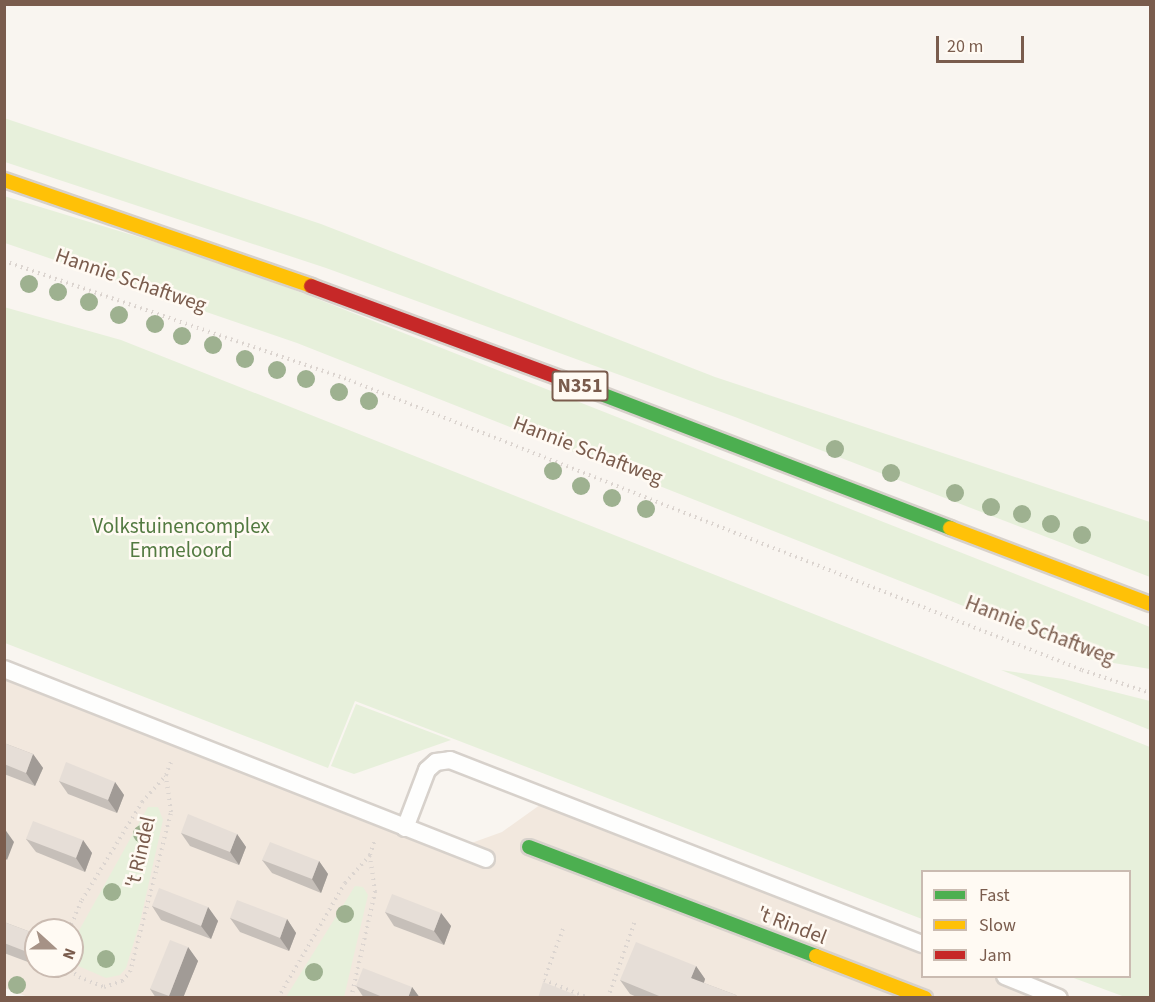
<!DOCTYPE html>
<html>
<head>
<meta charset="utf-8">
<style>
  body { margin:0 }
  #map { position:relative; width:1155px; height:1002px; overflow:hidden; background:#f9f5f0; font-family:"Source Sans 3",sans-serif }
  div>[style] { position:absolute }
  [style*='--x'] { left:calc(var(--x)*1px); top:calc(var(--y)*1px); width:calc(var(--w)*1px); rotate:calc(var(--a)*1deg) }
  .residential>* { inset:0; background:#f2e8de }
  .green>* { inset:0; background:#e7f0db }
  .path>* { height:4px; margin-top:-2px; transform-origin:0; background:repeating-linear-gradient(90deg,#dcd5d0 0 1.5px,transparent 0 6px) }
  .roads { filter:drop-shadow(2px 0 #d7d1cb) drop-shadow(-2px 0 #d7d1cb) drop-shadow(0 2px #d7d1cb) drop-shadow(0 -2px #d7d1cb) }
  .lane>* { height:16px; margin:-8px; padding:0 8px; transform-origin:8px; border-radius:8px; background:#fefefd }
  .fast>* { height:14px; margin:-7px; padding:0 7px; transform-origin:7px; border-radius:7px; background:#4caf50 }
  .slow>* { height:14px; margin:-7px; padding:0 7px; transform-origin:7px; border-radius:7px; background:#ffc107 }
  .jam>* { height:14px; margin:-7px; padding:0 7px; transform-origin:7px; border-radius:7px; background:#c62828 }
  .trees>* { width:18px; height:18px; margin:-9px; border-radius:50%; background:#9eb190 }
  .wall>* { inset:0; background:#c6bfb9 }
  .shaded-wall>* { inset:0; background:#a19b96 }
  .building>* { inset:0; background:#e6ded7 }
  span { translate:-50% -50%; white-space:nowrap; text-align:center; line-height:1.15; -webkit-text-stroke:5px #fffaf3; paint-order:stroke }
  .shield-label span { padding:2px 4px; background:#fffaf3; border:2px solid; border-radius:4px; -webkit-text-stroke-width:0 }
  .shield-label { font-size:20px; color:#7a5c4d; font-weight:700 }
  .street-label { font-size:21px; color:#7a5c4d }
  .park-label { font-size:21px; color:#537a41 }
  .frame { position:absolute; inset:0; border:6px solid #7a5c4d; pointer-events:none }
  .legend { position:absolute; left:921px; top:870px; width:210px; height:108px; box-sizing:border-box; background:#fffaf3; border:2px solid #cabbb1; margin:0; padding:8px 10px; list-style:none; font-size:18px; color:#7a5c4d }
  .legend li { display:flex; align-items:center; gap:12px; height:30px }
  .legend b { width:30px; border:2px solid #cabbb1 }
  .north { position:absolute; left:24px; top:918px; width:60px; height:60px; box-sizing:border-box; background:#fffaf3; border:2px solid #cabbb1; border-radius:50%; rotate:111deg; font-size:16px; font-weight:700; line-height:24px; text-align:center; color:#7a5c4d }
  .north::after { content:''; display:block; margin:auto; width:21px; height:27px; background:#a69286; clip-path:polygon(50% 0,100% 100%,50% 72%,0 100%) }
  .scale { position:absolute; left:936px; top:36px; width:88px; height:27px; box-sizing:border-box; border:3px solid #7a5c4d; border-top:0; padding-left:8px; font-size:18px; line-height:21px; white-space:nowrap; color:#7a5c4d; -webkit-text-stroke:4px #fffaf3; paint-order:stroke }
</style>
</head>
<body>
<div id="map">
  <div class="residential">
    <div style="clip-path:polygon(evenodd,4px 678px,466px 845px,502px 832px,544px 802px,922px 949px,922px 976px,994px 977px,1048px 997px,28px 997px,5px 988px,4px 678px,36px 930px,72px 930px,72px 966px,36px 966px,36px 930px)"></div>
  </div>
  <div class="green">
    <div style="clip-path:polygon(4px 118px,321px 224px,715px 377px,1150px 522px,1150px 577px,735px 417px,326px 268px,5px 162px)"></div>
    <div style="clip-path:polygon(4px 196px,231px 265px,1150px 627px,1150px 669px,1089px 659px,1055px 642px,297px 343px,5px 243px)"></div>
    <div style="clip-path:polygon(4px 307px,121px 340px,1150px 747px,1150px 997px,1125px 997px,1071px 977px,1130px 976px,1130px 872px,922px 872px,922px 919px,355px 701px,328px 768px,5px 643px)"></div>
    <div style="clip-path:polygon(1001px 670px,1063px 679px,1150px 701px,1150px 730px)"></div>
    <div style="clip-path:polygon(356px 704px,451px 740px,354px 774px,331px 766px)"></div>
    <div style="clip-path:polygon(148px 807px,158px 807px,163px 820px,140px 922px,126px 968px,120px 975px,106px 978px,76px 965px,72px 943px)"></div>
    <div style="clip-path:polygon(355px 886px,363px 887px,368px 895px,344px 997px,286px 997px)"></div>
  </div>
  <div class="path">
    <div style="--x:4;--y:261;--w:365;--a:19"></div>
    <div style="--x:349;--y:380;--w:788;--a:21.59"></div>
    <div style="--x:1082;--y:670;--w:72;--a:18.7"></div>
    <div style="--x:563;--y:929;--w:54;--a:110.4"></div>
    <div style="--x:544;--y:980;--w:48;--a:21.8"></div>
    <div style="--x:69;--y:930;--w:33;--a:-67"></div>
    <div style="--x:82;--y:900;--w:115;--a:-58.5"></div>
    <div style="--x:142;--y:802;--w:36;--a:-48"></div>
    <div style="--x:166;--y:775;--w:17;--a:-69"></div>
    <div style="--x:65;--y:966;--w:18;--a:38"></div>
    <div style="--x:79;--y:977;--w:27;--a:22"></div>
    <div style="--x:104;--y:987;--w:19;--a:-18"></div>
    <div style="--x:122;--y:981;--w:12;--a:-48"></div>
    <div style="--x:130;--y:972;--w:165;--a:-75.6"></div>
    <div style="--x:171;--y:812;--w:37;--a:-98"></div>
    <div style="--x:278;--y:998;--w:133;--a:-59.8"></div>
    <div style="--x:345;--y:883;--w:38;--a:-48"></div>
    <div style="--x:370;--y:855;--w:16;--a:-72"></div>
    <div style="--x:351;--y:998;--w:109;--a:-77.2"></div>
    <div style="--x:375;--y:892;--w:36;--a:-98"></div>
    <div style="--x:608;--y:998;--w:82;--a:-70.7"></div>
  </div>
  <div class="roads">
    <div class="lane">
      <div style="--x:4;--y:669;--w:518;--a:21.51"></div>
      <div style="--x:405;--y:828;--w:62;--a:-69.2"></div>
      <div style="--x:427;--y:770;--w:12;--a:-42"></div>
      <div style="--x:436;--y:762;--w:14;--a:-8"></div>
      <div style="--x:450;--y:760;--w:507;--a:21.3"></div>
      <div style="--x:1005;--y:976;--w:58;--a:22.2"></div>
    </div>
    <div class="fast">
      <div style="--x:562;--y:379;--w:416;--a:21"></div>
      <div style="--x:529;--y:847;--w:307;--a:20.8"></div>
    </div>
    <div class="slow">
      <div style="--x:4;--y:180;--w:325;--a:19"></div>
      <div style="--x:950;--y:528;--w:214;--a:20.8"></div>
      <div style="--x:816;--y:956;--w:117;--a:21.1"></div>
    </div>
    <div class="jam">
      <div style="--x:311;--y:286;--w:268;--a:20.3"></div>
    </div>
  </div>
  <div class="trees">
    <div style="left:29px;top:284px"></div>
    <div style="left:58px;top:292px"></div>
    <div style="left:89px;top:302px"></div>
    <div style="left:119px;top:315px"></div>
    <div style="left:155px;top:324px"></div>
    <div style="left:182px;top:336px"></div>
    <div style="left:213px;top:345px"></div>
    <div style="left:245px;top:359px"></div>
    <div style="left:277px;top:370px"></div>
    <div style="left:306px;top:379px"></div>
    <div style="left:339px;top:392px"></div>
    <div style="left:369px;top:401px"></div>
    <div style="left:835px;top:449px"></div>
    <div style="left:553px;top:471px"></div>
    <div style="left:891px;top:473px"></div>
    <div style="left:581px;top:486px"></div>
    <div style="left:955px;top:493px"></div>
    <div style="left:612px;top:498px"></div>
    <div style="left:991px;top:507px"></div>
    <div style="left:646px;top:509px"></div>
    <div style="left:1022px;top:514px"></div>
    <div style="left:1051px;top:524px"></div>
    <div style="left:1082px;top:535px"></div>
    <div style="left:142px;top:834px"></div>
    <div style="left:112px;top:892px"></div>
    <div style="left:345px;top:914px"></div>
    <div style="left:106px;top:959px"></div>
    <div style="left:314px;top:972px"></div>
    <div style="left:17px;top:985px"></div>
  </div>
  <div class="wall">
    <div style="clip-path:polygon(4px 743px,33px 754px,43px 768px,35px 786px,4px 774px)"></div>
    <div style="clip-path:polygon(59px 781px,115px 782px,124px 795px,117px 813px,68px 794px)"></div>
    <div style="clip-path:polygon(181px 833px,237px 834px,246px 847px,239px 865px,190px 846px)"></div>
    <div style="clip-path:polygon(26px 839px,83px 840px,92px 853px,85px 872px,36px 852px)"></div>
    <div style="clip-path:polygon(262px 860px,319px 861px,328px 874px,321px 893px,272px 873px)"></div>
    <div style="clip-path:polygon(152px 906px,208px 907px,218px 921px,211px 939px,161px 920px)"></div>
    <div style="clip-path:polygon(385px 912px,441px 913px,451px 926px,444px 945px,394px 926px)"></div>
    <div style="clip-path:polygon(230px 918px,287px 919px,296px 933px,289px 951px,240px 932px)"></div>
    <div style="clip-path:polygon(4px 922px,36px 934px,36px 965px,4px 953px)"></div>
    <div style="clip-path:polygon(188px 947px,198px 961px,183px 998px,156px 998px,150px 989px)"></div>
    <div style="clip-path:polygon(696px 966px,705px 979px,704px 983px,736px 995px,738px 998px,639px 998px,630px 994px,620px 980px)"></div>
    <div style="clip-path:polygon(356px 986px,412px 987px,420px 998px,364px 998px)"></div>
  </div>
  <div class="shaded-wall">
    <div style="clip-path:polygon(33px 754px,43px 768px,35px 786px,26px 773px)"></div>
    <div style="clip-path:polygon(115px 782px,124px 795px,117px 813px,108px 800px)"></div>
    <div style="clip-path:polygon(4px 828px,14px 842px,7px 860px,4px 857px)"></div>
    <div style="clip-path:polygon(237px 834px,246px 847px,239px 865px,230px 852px)"></div>
    <div style="clip-path:polygon(83px 840px,92px 853px,85px 872px,76px 858px)"></div>
    <div style="clip-path:polygon(319px 861px,328px 874px,321px 893px,312px 879px)"></div>
    <div style="clip-path:polygon(208px 907px,218px 921px,211px 939px,201px 926px)"></div>
    <div style="clip-path:polygon(441px 913px,451px 926px,444px 945px,434px 931px)"></div>
    <div style="clip-path:polygon(287px 919px,296px 933px,289px 951px,280px 938px)"></div>
    <div style="clip-path:polygon(188px 947px,198px 961px,183px 998px,170px 998px,169px 996px)"></div>
    <div style="clip-path:polygon(696px 966px,705px 979px,701px 991px,691px 978px)"></div>
    <div style="clip-path:polygon(412px 987px,420px 998px,408px 998px)"></div>
  </div>
  <div class="building">
    <div style="clip-path:polygon(4px 743px,33px 754px,26px 773px,4px 764px)"></div>
    <div style="clip-path:polygon(66px 762px,115px 782px,108px 800px,59px 781px)"></div>
    <div style="clip-path:polygon(188px 814px,237px 834px,230px 852px,181px 833px)"></div>
    <div style="clip-path:polygon(33px 821px,83px 840px,76px 858px,26px 839px)"></div>
    <div style="clip-path:polygon(270px 842px,319px 861px,312px 879px,262px 860px)"></div>
    <div style="clip-path:polygon(159px 888px,208px 907px,201px 926px,152px 906px)"></div>
    <div style="clip-path:polygon(392px 894px,441px 913px,434px 931px,385px 912px)"></div>
    <div style="clip-path:polygon(237px 900px,287px 919px,280px 938px,230px 918px)"></div>
    <div style="clip-path:polygon(4px 922px,36px 934px,35px 955px,4px 943px)"></div>
    <div style="clip-path:polygon(170px 940px,188px 947px,169px 996px,150px 989px)"></div>
    <div style="clip-path:polygon(636px 942px,696px 966px,691px 978px,736px 995px,735px 998px,664px 998px,620px 980px)"></div>
    <div style="clip-path:polygon(363px 968px,412px 987px,408px 998px,385px 998px,356px 986px)"></div>
    <div style="clip-path:polygon(543px 982px,576px 995px,575px 998px,538px 998px)"></div>
  </div>
  <div class="shield-label">
    <span style="left:580px;top:386px">N351</span>
  </div>
  <div class="street-label">
    <span style="left:131px;top:280px;rotate:19deg">Hannie Schaftweg</span>
    <span style="left:588px;top:450px;rotate:21deg">Hannie Schaftweg</span>
    <span style="left:1040px;top:630px;rotate:21deg">Hannie Schaftweg</span>
    <span style="left:140px;top:852px;rotate:-77deg">'t Rindel</span>
    <span style="left:792px;top:925px;rotate:21deg">'t Rindel</span>
  </div>
  <div class="park-label">
    <span style="left:181px;top:538px">Volkstuinencomplex<br>Emmeloord</span>
  </div>
  <div class="frame"></div>
  <ul class="legend">
  <li><b style="height:8px;background:#4caf50"></b>Fast</li>
  <li><b style="height:8px;background:#ffc107"></b>Slow</li>
  <li><b style="height:8px;background:#c62828"></b>Jam</li>
  </ul>
  <div class="north">N</div>
  <div class="scale">20 m</div>
</div>
</body>
</html>
